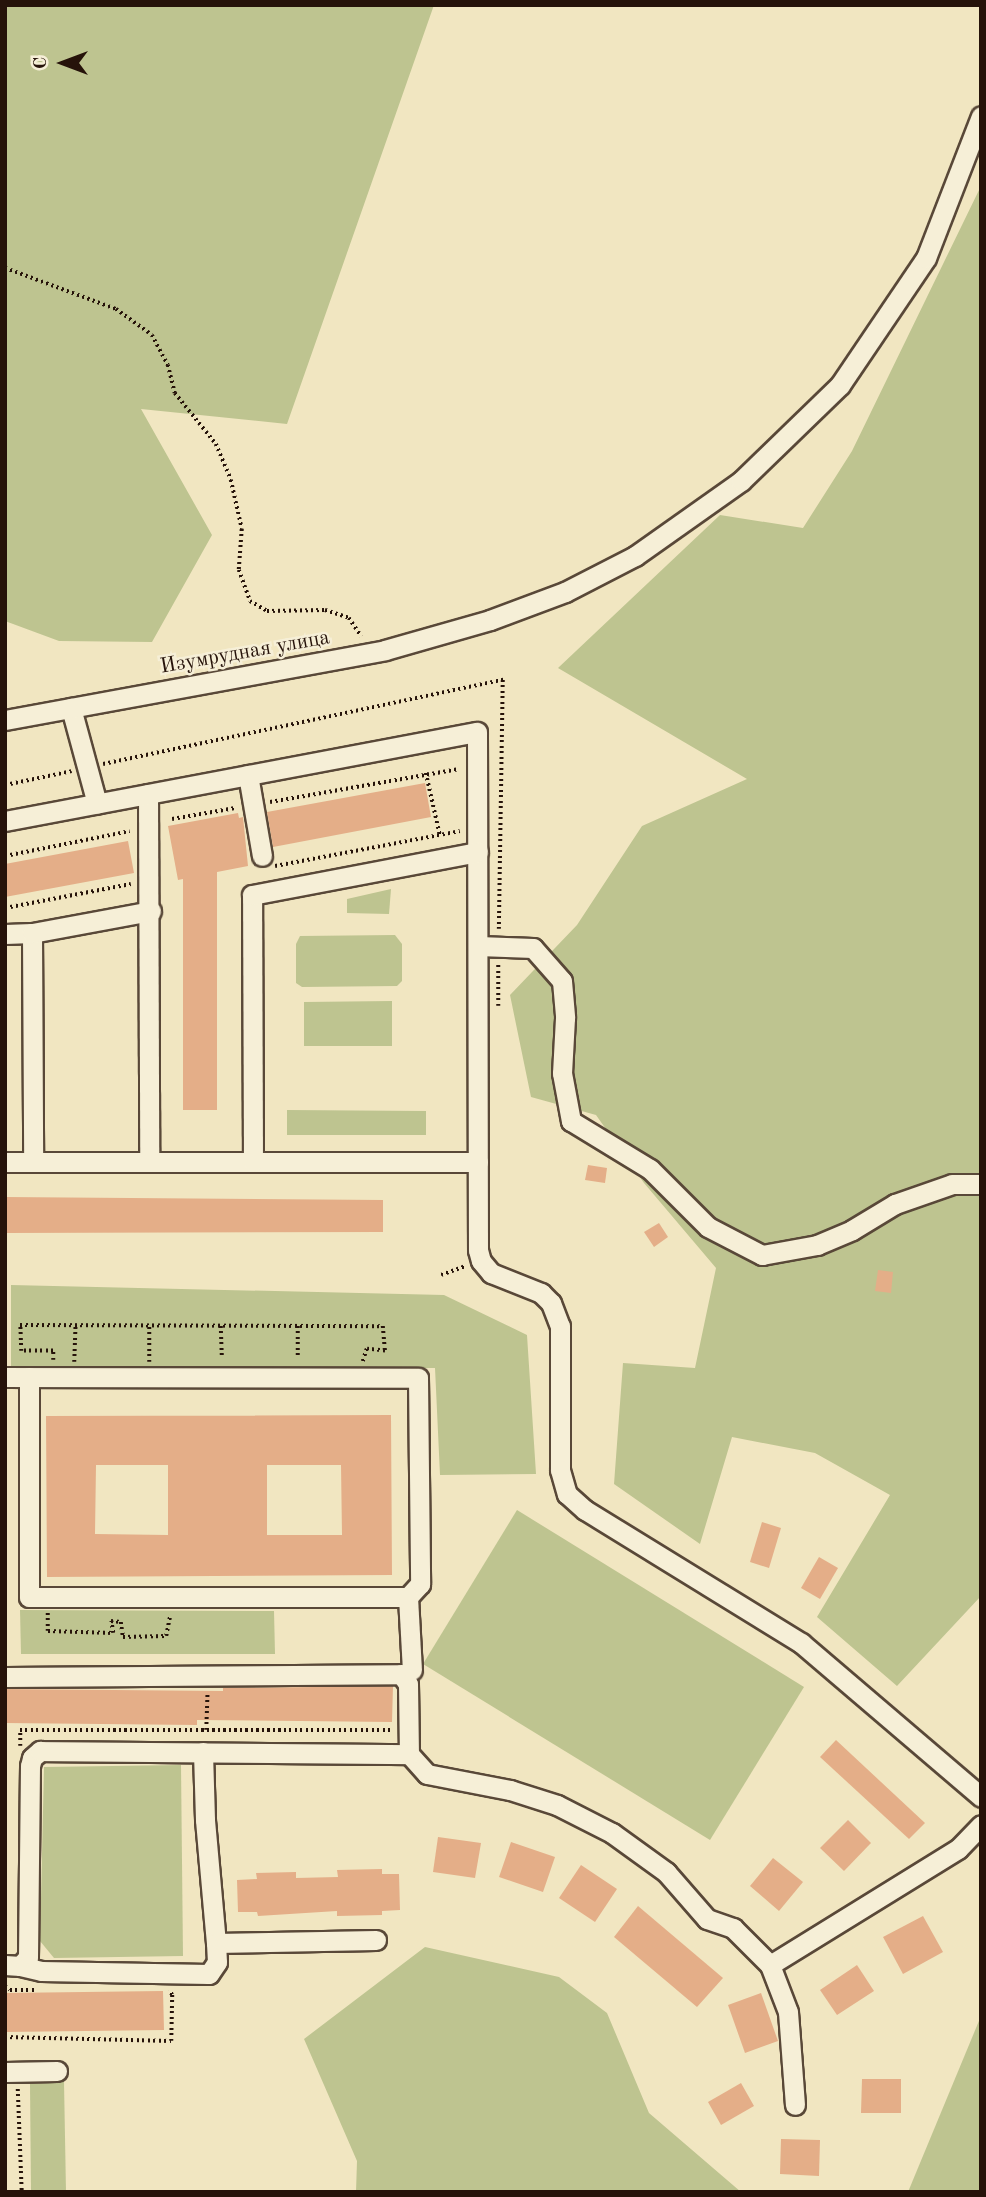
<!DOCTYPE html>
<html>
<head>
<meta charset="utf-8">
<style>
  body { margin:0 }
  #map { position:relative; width:986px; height:2197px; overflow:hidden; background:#f1e6c1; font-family:"Old Standard TT",serif }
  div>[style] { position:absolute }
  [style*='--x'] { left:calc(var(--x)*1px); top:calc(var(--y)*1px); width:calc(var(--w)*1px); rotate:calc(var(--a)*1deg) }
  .green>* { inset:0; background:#bec490 }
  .building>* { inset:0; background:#e4ae88 }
  .path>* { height:3.5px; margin-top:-1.75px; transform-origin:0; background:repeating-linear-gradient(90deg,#26130a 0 2px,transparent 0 5.5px) }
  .roads { filter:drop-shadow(2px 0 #594838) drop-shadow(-2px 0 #594838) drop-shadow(0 2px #594838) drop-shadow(0 -2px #594838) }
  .minor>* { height:19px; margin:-9.5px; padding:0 9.5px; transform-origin:9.5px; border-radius:9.5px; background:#f6efd7 }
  span { translate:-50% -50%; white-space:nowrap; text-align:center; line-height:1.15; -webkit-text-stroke:5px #f6efd7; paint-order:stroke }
  .street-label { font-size:21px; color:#26130a }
  .frame { position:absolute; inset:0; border:7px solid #26130a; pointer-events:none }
  .north { position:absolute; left:28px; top:28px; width:70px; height:70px; -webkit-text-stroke:5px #f6efd7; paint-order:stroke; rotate:270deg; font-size:19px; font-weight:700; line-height:28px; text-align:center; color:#26130a }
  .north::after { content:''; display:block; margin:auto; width:24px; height:32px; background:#26130a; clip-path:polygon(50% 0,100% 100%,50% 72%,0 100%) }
</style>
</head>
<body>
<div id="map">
  <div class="green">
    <div style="clip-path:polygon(5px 5px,434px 5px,287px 424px,141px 409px,212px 535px,152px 642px,59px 641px,5px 621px)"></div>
    <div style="clip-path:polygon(981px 186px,981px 1596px,897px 1686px,817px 1617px,890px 1495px,815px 1453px,732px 1437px,700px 1544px,614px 1484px,623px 1363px,695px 1368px,716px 1268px,644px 1183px,596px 1115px,531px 1097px,510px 995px,577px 925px,642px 826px,747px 779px,558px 668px,720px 515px,803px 528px,852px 451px)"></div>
    <div style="clip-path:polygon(391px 889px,389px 914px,347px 913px,347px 899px)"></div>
    <div style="clip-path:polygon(395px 935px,402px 944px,402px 981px,397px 986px,302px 987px,296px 983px,296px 944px,300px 936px)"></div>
    <div style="clip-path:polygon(392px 1001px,392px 1046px,304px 1046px,304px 1002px)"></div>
    <div style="clip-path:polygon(287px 1110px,426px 1111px,426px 1135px,287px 1135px)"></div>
    <div style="clip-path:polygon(11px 1285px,444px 1295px,527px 1335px,536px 1474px,440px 1475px,435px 1368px,11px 1367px)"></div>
    <div style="clip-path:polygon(517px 1510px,804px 1687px,710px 1840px,423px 1664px)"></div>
    <div style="clip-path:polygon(20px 1610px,274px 1611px,275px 1654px,21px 1654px)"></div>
    <div style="clip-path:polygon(181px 1765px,183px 1956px,54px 1958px,40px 1941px,44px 1767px)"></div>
    <div style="clip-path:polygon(425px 1947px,559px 1977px,607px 2013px,649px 2113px,741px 2192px,356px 2192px,357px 2161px,304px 2039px)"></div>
    <div style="clip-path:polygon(981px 2016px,981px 2192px,908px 2192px)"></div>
    <div style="clip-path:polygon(64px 2082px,66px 2192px,31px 2192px,30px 2084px)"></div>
  </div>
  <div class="building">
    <div style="clip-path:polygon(425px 783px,431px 817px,273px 847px,267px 812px)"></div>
    <div style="clip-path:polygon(238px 813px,239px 818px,243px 817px,248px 866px,217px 872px,217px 1110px,183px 1110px,183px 879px,178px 880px,168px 826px)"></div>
    <div style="clip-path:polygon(128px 841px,134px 873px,5px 897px,5px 864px)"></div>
    <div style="clip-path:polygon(588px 1165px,607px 1168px,605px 1183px,585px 1180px)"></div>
    <div style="clip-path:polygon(5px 1197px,383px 1200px,383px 1232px,5px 1233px)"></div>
    <div style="clip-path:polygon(659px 1223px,668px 1237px,654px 1247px,644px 1232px)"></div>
    <div style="clip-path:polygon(878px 1270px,893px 1272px,891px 1293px,875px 1291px)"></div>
    <div style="clip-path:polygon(evenodd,391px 1415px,392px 1575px,47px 1577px,46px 1416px,391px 1415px,96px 1465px,168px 1465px,168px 1535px,95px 1534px,96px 1465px,391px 1415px,267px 1465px,341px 1465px,342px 1535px,267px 1535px,267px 1465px)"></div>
    <div style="clip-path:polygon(762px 1522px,781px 1528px,769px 1568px,750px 1562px)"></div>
    <div style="clip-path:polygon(819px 1557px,838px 1568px,820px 1599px,801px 1588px)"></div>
    <div style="clip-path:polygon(393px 1686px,392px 1722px,197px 1720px,197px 1725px,5px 1723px,5px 1689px,223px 1691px,223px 1688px)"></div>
    <div style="clip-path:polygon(836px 1740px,925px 1823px,909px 1839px,820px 1757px)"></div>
    <div style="clip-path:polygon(848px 1820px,871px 1843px,844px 1871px,820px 1848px)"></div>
    <div style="clip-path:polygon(438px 1837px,481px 1843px,475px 1878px,433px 1872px)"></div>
    <div style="clip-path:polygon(511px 1842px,555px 1857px,543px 1892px,499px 1877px)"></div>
    <div style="clip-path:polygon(773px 1858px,803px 1882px,779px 1911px,750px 1886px)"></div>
    <div style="clip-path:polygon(581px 1865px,617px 1889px,595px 1922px,559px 1898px)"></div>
    <div style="clip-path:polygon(382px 1869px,382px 1874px,399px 1874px,400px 1910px,382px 1911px,382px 1915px,337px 1916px,337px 1911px,258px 1916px,257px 1912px,238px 1912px,237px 1880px,257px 1879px,256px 1873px,296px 1872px,296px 1878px,338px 1877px,337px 1870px)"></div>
    <div style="clip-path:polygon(638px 1906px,723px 1978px,697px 2007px,614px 1937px)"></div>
    <div style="clip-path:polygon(923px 1916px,943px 1952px,903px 1974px,883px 1937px)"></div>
    <div style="clip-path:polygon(857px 1965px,874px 1991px,837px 2015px,820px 1990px)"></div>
    <div style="clip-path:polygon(163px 1991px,164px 2030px,5px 2032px,5px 1993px)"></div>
    <div style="clip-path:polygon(761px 1993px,778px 2041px,745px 2053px,728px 2005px)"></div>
    <div style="clip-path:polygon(862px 2079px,901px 2079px,901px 2113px,861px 2113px)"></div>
    <div style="clip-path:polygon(741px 2083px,754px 2106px,721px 2125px,708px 2102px)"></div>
    <div style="clip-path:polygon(781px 2139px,820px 2140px,819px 2176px,780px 2174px)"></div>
  </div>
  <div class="path">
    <div style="--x:5;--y:268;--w:118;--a:20.3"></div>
    <div style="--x:116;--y:309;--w:44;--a:35.8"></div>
    <div style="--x:152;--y:335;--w:34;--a:62"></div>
    <div style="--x:168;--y:365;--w:29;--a:76"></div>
    <div style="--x:175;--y:393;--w:65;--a:51.2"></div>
    <div style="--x:216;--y:444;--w:39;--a:67"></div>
    <div style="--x:231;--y:480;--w:50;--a:77.3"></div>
    <div style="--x:242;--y:529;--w:41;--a:94.2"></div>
    <div style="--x:239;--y:570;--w:33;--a:70"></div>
    <div style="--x:250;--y:601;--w:20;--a:30"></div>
    <div style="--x:267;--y:611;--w:58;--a:-1"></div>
    <div style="--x:325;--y:610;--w:25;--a:18"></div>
    <div style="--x:349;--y:618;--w:22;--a:56"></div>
    <div style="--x:103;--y:764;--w:409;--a:-11.9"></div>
    <div style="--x:503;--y:680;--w:249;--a:90.9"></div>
    <div style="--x:426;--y:773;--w:64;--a:77.3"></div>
    <div style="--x:5;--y:785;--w:68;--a:-11.8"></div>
    <div style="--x:270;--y:802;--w:192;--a:-9.9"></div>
    <div style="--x:172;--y:819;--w:64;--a:-9.9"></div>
    <div style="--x:5;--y:856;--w:127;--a:-11.3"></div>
    <div style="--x:275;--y:866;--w:188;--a:-10.7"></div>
    <div style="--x:5;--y:908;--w:128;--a:-10.8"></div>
    <div style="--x:498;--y:1006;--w:42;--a:-90"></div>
    <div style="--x:441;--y:1275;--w:27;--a:-20"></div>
    <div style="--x:221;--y:1326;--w:33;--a:88"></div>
    <div style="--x:298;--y:1326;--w:33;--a:90"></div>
    <div style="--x:53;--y:1360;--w:9;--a:-90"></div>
    <div style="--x:53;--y:1351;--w:32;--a:180"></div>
    <div style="--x:21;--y:1351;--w:26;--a:-92"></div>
    <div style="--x:20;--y:1325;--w:363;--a:0.2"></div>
    <div style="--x:383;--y:1326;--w:25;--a:85"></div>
    <div style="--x:385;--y:1351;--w:18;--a:-174"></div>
    <div style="--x:367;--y:1349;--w:13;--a:108"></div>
    <div style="--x:74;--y:1362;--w:37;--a:-88"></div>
    <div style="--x:149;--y:1362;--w:36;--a:-90"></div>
    <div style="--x:48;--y:1613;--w:18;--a:90"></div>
    <div style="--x:48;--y:1631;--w:65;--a:1.8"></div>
    <div style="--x:113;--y:1633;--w:12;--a:-99"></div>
    <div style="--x:111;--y:1621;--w:10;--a:6"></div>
    <div style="--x:121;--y:1622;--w:15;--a:82"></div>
    <div style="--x:123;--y:1637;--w:43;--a:-1.3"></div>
    <div style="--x:166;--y:1636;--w:20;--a:-79"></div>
    <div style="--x:206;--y:1730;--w:37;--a:-88"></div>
    <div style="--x:20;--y:1746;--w:16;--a:-90"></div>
    <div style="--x:20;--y:1730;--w:371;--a:0"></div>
    <div style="--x:5;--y:1986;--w:6;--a:39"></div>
    <div style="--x:10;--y:1990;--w:27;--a:0"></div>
    <div style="--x:5;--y:2037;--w:166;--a:1.4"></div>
    <div style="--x:171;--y:2041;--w:46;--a:-88.8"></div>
    <div style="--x:172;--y:1995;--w:5;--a:-127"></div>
    <div style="--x:18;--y:2089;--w:103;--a:87.8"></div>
  </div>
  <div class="roads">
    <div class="minor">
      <div style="--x:71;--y:708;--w:99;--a:74.8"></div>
      <div style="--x:5;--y:720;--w:386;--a:-10.4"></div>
      <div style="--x:385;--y:650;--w:109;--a:-15.9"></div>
      <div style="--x:490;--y:620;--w:80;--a:-20.5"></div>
      <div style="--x:565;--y:592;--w:79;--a:-27.2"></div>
      <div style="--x:635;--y:556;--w:130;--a:-35.3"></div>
      <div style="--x:741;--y:481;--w:138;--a:-44.1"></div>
      <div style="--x:840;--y:385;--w:153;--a:-55.9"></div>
      <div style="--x:926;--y:258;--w:152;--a:-68.8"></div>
      <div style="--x:248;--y:775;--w:82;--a:80.2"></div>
      <div style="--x:148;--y:794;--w:368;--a:89.8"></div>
      <div style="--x:5;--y:821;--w:480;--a:-10.7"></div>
      <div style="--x:477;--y:732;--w:518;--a:89.89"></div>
      <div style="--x:478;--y:1250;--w:11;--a:75"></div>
      <div style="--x:481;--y:1261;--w:16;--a:50"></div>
      <div style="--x:491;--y:1273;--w:54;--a:21.8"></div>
      <div style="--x:541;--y:1293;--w:14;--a:45"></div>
      <div style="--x:551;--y:1303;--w:25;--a:69"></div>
      <div style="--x:560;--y:1326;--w:144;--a:90"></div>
      <div style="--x:560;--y:1470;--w:25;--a:74"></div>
      <div style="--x:567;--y:1494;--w:24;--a:42"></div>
      <div style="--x:585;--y:1510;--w:254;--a:31.6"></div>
      <div style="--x:801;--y:1643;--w:237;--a:40.5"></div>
      <div style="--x:32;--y:933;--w:229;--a:89.7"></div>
      <div style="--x:5;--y:934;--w:27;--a:-2"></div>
      <div style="--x:32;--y:933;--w:121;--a:-10.5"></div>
      <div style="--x:478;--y:946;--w:55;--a:2.1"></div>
      <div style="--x:533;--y:948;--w:44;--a:48.7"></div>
      <div style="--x:562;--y:981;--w:37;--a:85"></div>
      <div style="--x:565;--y:1018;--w:55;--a:93.1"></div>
      <div style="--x:562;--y:1073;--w:49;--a:79.4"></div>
      <div style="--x:571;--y:1121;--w:92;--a:31.3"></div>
      <div style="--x:650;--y:1169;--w:82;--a:45"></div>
      <div style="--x:708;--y:1227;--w:61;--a:27.4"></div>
      <div style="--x:762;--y:1255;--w:56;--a:-10.3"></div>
      <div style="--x:817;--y:1245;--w:38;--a:-23"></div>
      <div style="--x:852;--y:1230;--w:50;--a:-31.2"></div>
      <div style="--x:895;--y:1204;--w:60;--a:-19.3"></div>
      <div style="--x:952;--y:1184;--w:29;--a:0"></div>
      <div style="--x:5;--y:1162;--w:473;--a:0"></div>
      <div style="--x:253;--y:1162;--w:267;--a:-90.2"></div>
      <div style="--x:252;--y:895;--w:230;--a:-10.8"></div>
      <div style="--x:5;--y:1377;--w:413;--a:0.1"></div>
      <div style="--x:418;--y:1378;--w:206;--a:89.4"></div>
      <div style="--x:420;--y:1584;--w:18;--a:133"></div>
      <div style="--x:408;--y:1597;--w:379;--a:180"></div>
      <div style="--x:29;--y:1597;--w:220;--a:-90"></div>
      <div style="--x:408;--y:1597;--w:73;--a:86.9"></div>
      <div style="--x:5;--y:1677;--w:396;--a:-0.4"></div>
      <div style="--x:401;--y:1674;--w:12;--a:55"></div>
      <div style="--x:408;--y:1684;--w:70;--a:89.2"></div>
      <div style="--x:409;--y:1754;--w:27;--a:48"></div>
      <div style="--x:427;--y:1774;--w:85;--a:10.9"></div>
      <div style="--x:510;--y:1790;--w:49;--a:17.7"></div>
      <div style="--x:557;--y:1805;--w:62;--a:27"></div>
      <div style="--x:612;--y:1833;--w:67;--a:35.8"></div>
      <div style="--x:666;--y:1872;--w:62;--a:48.9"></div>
      <div style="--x:707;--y:1919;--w:28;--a:19"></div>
      <div style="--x:733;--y:1928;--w:52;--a:45"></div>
      <div style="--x:770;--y:1965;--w:50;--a:69"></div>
      <div style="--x:788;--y:2012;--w:93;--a:85.7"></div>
      <div style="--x:203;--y:1752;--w:68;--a:88.3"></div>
      <div style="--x:205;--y:1820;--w:123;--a:84.9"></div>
      <div style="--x:5;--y:1965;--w:15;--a:4"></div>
      <div style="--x:20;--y:1966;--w:12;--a:-48"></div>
      <div style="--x:28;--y:1957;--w:191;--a:-89.4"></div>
      <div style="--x:30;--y:1766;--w:8;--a:-76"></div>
      <div style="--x:32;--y:1758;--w:11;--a:-41"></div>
      <div style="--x:40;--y:1751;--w:369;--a:0.5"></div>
      <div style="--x:770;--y:1965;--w:221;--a:-31.7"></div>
      <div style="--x:958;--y:1849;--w:33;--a:-46"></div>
      <div style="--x:20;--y:1966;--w:22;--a:13"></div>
      <div style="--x:41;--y:1971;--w:168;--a:1"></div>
      <div style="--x:209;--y:1974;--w:14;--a:-56"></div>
      <div style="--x:217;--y:1962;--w:19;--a:-93"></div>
      <div style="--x:216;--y:1943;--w:160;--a:-1.1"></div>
      <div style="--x:5;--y:2072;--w:52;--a:-1.1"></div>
    </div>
  </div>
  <div class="street-label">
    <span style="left:245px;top:653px;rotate:-10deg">Изумрудная улица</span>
  </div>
  <div class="frame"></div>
  <div class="north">С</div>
</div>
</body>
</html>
